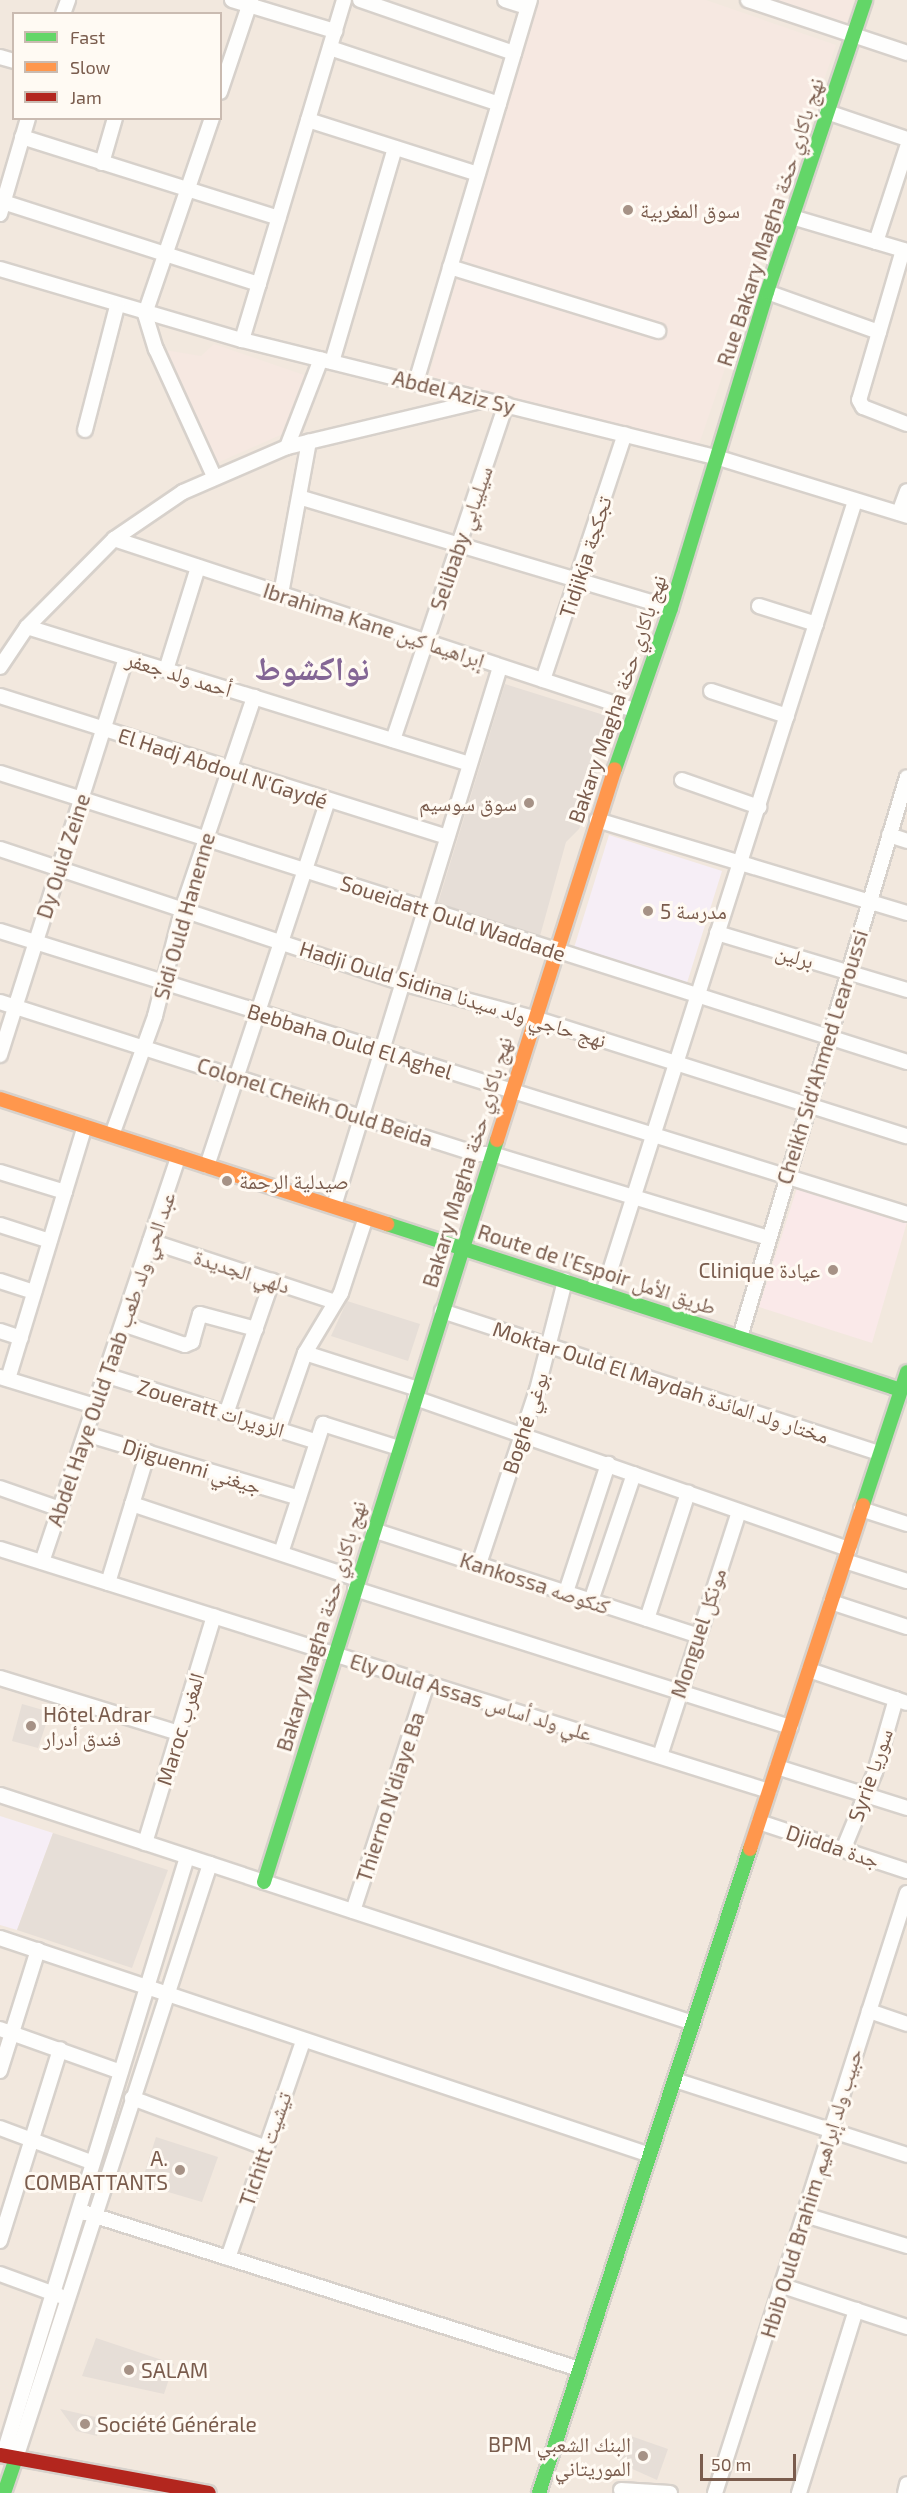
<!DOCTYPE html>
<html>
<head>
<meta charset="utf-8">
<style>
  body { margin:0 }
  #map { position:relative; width:907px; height:2493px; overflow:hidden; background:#f9f5f0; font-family:"Exo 2","Noto Naskh Arabic",sans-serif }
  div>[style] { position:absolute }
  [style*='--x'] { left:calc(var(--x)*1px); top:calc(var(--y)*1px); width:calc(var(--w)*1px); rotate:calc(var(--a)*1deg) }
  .residential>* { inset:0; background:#f2e8de }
  .commercial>* { inset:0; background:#f6e8e1 }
  .education>* { inset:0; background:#f6eef6 }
  .medical>* { inset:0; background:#fae9e9 }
  .building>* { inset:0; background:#e6ded7 }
  .roads { filter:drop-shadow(2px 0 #d7d1cb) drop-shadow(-2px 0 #d7d1cb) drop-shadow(0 2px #d7d1cb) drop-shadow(0 -2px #d7d1cb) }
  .street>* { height:14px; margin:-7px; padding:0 7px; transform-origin:7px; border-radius:7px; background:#fefefd }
  .fast>* { height:14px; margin:-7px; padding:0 7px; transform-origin:7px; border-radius:7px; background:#63d668 }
  .slow>* { height:14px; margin:-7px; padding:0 7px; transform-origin:7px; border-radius:7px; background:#ff974d }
  .jam>* { height:14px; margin:-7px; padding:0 7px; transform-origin:7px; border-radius:7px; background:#b3261e }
  .dots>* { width:16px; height:16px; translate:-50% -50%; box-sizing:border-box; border:3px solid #fffaf3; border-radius:50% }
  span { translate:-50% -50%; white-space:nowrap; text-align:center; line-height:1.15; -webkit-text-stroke:6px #fffaf3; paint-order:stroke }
  .poi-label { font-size:21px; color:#7a5c4d }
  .left { translate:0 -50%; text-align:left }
  .right { translate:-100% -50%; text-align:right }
  .street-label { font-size:21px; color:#7a5c4d }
  .town-label { font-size:33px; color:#846695; font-weight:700 }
  .legend { position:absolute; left:12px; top:12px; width:210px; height:108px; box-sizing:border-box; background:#fffaf3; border:2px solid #cabbb1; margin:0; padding:8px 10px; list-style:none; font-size:18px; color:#7a5c4d }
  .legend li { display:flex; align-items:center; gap:12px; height:30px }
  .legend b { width:30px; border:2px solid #cabbb1 }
  .scale { position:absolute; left:700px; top:2454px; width:96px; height:27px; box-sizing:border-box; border:3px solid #7a5c4d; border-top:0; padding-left:8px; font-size:18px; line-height:21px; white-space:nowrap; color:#7a5c4d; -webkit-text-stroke:4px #fffaf3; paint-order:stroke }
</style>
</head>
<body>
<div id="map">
  <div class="residential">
    <div style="clip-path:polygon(evenodd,0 0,907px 0,907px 2493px,0 2493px,0 0,14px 14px,220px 14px,220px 118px,14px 118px,14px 14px)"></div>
  </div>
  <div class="commercial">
    <div style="clip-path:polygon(536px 0,706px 0,836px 45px,697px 450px,429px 376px)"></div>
    <div style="clip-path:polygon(767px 0,854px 0,846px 25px)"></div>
    <div style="clip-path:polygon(214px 344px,304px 375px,285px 433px,217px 463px,165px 350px,201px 356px)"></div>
  </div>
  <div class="education">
    <div style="clip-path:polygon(609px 835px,722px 871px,686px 986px,573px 951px)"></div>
    <div style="clip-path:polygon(0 1816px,53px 1833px,17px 1930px,0 1925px)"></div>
  </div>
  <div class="medical">
    <div style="clip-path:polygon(797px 1188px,907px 1222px,872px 1343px,759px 1307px)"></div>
  </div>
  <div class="building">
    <div style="clip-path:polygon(505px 684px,607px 716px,592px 762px,599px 778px,579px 829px,566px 842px,540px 936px,438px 903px)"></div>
    <div style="clip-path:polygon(347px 1301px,420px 1324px,408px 1361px,331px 1336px)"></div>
    <div style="clip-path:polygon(22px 1704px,50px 1712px,38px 1748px,12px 1741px)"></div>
    <div style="clip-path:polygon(53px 1833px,168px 1870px,132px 1968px,17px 1930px)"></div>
    <div style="clip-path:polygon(156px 2137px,218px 2157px,202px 2202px,141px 2184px)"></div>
    <div style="clip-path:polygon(96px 2338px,174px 2364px,164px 2394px,82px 2376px)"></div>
    <div style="clip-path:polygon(60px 2409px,100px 2418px,97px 2436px,76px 2431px)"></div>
    <div style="clip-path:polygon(628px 2435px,668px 2449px,657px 2480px,619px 2463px)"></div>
  </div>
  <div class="roads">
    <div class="street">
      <div style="--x:232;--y:0;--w:108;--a:16.8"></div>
      <div style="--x:360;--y:0;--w:163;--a:19"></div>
      <div style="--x:505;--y:0;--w:23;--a:18"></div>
      <div style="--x:748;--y:0;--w:168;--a:18.4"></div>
      <div style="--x:63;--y:14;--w:15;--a:-70"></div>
      <div style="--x:330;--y:48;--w:178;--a:18.3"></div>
      <div style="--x:0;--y:57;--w:15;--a:16"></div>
      <div style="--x:220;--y:92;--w:97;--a:-71.4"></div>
      <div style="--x:827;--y:112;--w:84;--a:18.6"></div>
      <div style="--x:212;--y:118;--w:207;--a:108.9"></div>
      <div style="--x:145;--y:314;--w:37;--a:73"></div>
      <div style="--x:156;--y:349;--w:140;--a:65.5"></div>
      <div style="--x:308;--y:120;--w:178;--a:17.6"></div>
      <div style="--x:22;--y:137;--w:269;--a:17.5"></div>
      <div style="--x:102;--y:163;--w:47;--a:-73.9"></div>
      <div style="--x:0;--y:201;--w:272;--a:17.8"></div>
      <div style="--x:0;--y:214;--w:100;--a:-73.7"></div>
      <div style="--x:792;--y:217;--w:120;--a:16.5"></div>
      <div style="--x:876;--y:242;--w:100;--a:-71.9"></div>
      <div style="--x:903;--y:250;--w:156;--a:106.3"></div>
      <div style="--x:859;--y:400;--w:8;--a:60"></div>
      <div style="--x:863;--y:407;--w:47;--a:21.1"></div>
      <div style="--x:450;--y:267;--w:218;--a:17.1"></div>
      <div style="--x:0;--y:269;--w:252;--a:16.4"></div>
      <div style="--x:242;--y:340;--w:491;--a:13.9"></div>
      <div style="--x:719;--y:458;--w:197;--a:17.1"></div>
      <div style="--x:767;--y:292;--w:119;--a:19.7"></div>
      <div style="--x:242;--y:340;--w:355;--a:-73.3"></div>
      <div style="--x:332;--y:362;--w:223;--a:-73.6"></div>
      <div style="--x:416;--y:382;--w:399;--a:-73.4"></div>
      <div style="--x:85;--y:430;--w:128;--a:-75.5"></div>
      <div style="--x:287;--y:447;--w:94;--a:-68.9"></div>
      <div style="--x:302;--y:498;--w:385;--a:16.6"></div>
      <div style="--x:899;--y:513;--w:23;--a:-70"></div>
      <div style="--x:114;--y:539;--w:547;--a:18.2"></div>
      <div style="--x:281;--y:594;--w:155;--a:-79.6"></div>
      <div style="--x:759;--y:606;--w:60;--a:17.5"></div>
      <div style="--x:27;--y:627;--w:463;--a:17.2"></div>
      <div style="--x:0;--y:667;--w:48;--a:-56"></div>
      <div style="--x:27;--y:627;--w:124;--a:-45.3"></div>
      <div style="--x:114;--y:539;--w:83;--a:-34.3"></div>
      <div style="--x:183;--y:492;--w:113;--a:-23.4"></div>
      <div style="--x:287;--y:447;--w:203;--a:-13.4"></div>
      <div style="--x:166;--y:670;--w:108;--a:-72.7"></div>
      <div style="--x:543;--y:680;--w:259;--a:-71.6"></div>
      <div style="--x:711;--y:691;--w:80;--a:18.2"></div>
      <div style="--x:0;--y:696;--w:469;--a:17.5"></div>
      <div style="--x:393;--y:740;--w:354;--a:-71.4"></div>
      <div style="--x:0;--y:773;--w:952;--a:17.67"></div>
      <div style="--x:682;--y:780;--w:82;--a:19.3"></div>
      <div style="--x:597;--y:820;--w:324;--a:16.7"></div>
      <div style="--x:889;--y:835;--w:19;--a:18"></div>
      <div style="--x:0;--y:849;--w:427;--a:18.4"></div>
      <div style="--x:405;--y:984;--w:133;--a:14.8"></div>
      <div style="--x:534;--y:1018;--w:391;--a:17.6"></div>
      <div style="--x:0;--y:931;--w:950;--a:17.33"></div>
      <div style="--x:717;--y:933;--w:198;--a:16.7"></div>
      <div style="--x:0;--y:1002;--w:500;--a:17.7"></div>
      <div style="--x:476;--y:1154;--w:16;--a:0"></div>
      <div style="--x:492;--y:1154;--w:289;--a:16.9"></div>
      <div style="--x:0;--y:1055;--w:417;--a:-72.4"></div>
      <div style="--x:112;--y:1135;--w:127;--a:-70.1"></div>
      <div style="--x:155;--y:1016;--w:113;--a:-75.6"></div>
      <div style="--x:183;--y:907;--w:222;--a:-71.3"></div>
      <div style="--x:207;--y:1166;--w:385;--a:-71.7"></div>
      <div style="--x:0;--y:1172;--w:68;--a:17.1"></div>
      <div style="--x:334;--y:1206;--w:564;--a:-72.88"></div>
      <div style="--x:0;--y:1225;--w:52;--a:17.7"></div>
      <div style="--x:150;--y:1241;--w:193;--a:18.2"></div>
      <div style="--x:0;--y:1281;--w:36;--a:18"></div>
      <div style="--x:603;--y:1293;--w:831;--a:-72.35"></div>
      <div style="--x:442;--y:1311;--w:460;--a:18"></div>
      <div style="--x:123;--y:1324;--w:65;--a:18.7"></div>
      <div style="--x:185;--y:1345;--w:8;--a:-23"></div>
      <div style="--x:192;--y:1342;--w:29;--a:-74"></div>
      <div style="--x:200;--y:1314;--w:58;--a:15"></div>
      <div style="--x:0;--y:1331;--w:22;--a:18"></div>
      <div style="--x:740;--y:1337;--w:584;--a:-73.39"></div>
      <div style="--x:305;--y:1353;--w:119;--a:17.7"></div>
      <div style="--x:105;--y:1375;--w:222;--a:17.5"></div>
      <div style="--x:0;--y:1377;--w:99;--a:17"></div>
      <div style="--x:8;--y:1379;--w:264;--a:-73.1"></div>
      <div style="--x:415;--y:1398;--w:460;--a:19.2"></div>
      <div style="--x:227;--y:1411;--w:138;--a:-70.9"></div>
      <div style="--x:279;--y:1428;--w:79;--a:-70.9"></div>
      <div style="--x:305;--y:1353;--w:70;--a:-59"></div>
      <div style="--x:341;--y:1293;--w:80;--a:-71.8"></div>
      <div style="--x:86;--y:1434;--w:222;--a:16.7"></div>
      <div style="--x:0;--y:1488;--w:64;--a:19.3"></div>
      <div style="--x:132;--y:1504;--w:238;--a:18.4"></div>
      <div style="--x:861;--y:1509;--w:48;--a:18.1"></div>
      <div style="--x:373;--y:1530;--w:341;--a:18"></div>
      <div style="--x:0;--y:1549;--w:806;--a:17.47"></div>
      <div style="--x:281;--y:1553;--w:136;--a:-72"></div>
      <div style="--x:323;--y:1424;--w:80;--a:17.5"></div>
      <div style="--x:845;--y:1561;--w:65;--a:17.9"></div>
      <div style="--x:42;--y:1562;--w:428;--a:-71.4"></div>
      <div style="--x:479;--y:1564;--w:183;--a:-71.6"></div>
      <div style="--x:537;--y:1390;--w:113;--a:-75.6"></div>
      <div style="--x:108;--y:1583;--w:137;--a:-73"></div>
      <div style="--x:355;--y:1589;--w:457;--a:17.6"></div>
      <div style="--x:566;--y:1592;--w:135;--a:-71.8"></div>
      <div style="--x:591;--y:1601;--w:134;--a:-71.3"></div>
      <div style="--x:831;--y:1602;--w:80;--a:18.2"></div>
      <div style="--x:647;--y:1619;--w:133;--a:-72"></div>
      <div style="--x:809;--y:1670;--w:103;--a:18.6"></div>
      <div style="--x:0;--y:1678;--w:187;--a:17.1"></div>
      <div style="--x:660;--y:1756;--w:257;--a:-72.1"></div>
      <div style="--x:777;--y:1767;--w:136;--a:17.5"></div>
      <div style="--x:0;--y:1795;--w:730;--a:18.21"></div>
      <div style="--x:759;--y:1822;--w:156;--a:18.3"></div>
      <div style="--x:145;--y:1843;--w:237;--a:-73.1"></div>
      <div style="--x:843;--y:1850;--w:84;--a:-67.7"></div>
      <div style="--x:875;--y:1772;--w:76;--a:-74"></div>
      <div style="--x:353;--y:1911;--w:240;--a:-72"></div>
      <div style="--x:0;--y:1938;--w:685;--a:18.46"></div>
      <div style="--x:869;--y:2011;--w:40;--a:18.9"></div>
      <div style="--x:0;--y:2029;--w:128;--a:19.6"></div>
      <div style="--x:0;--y:2071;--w:127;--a:-72.6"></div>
      <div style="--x:675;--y:2080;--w:244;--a:17.9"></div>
      <div style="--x:132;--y:2098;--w:141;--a:20.4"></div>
      <div style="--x:0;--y:2128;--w:97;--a:20.5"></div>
      <div style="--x:86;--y:2213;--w:517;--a:17.56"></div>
      <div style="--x:805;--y:2215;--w:107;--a:16.9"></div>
      <div style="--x:0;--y:2241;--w:201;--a:-72.6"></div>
      <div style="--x:228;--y:2258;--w:230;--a:-70.9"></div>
      <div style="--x:0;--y:2274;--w:64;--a:20.1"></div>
      <div style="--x:783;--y:2286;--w:131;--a:18.3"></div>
      <div style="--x:3;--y:2456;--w:627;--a:-72.92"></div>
      <div style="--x:16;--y:2458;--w:625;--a:-71.91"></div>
      <div style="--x:621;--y:2490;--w:49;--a:3.5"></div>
      <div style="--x:715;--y:2493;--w:630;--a:-72.26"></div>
      <div style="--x:799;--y:2493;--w:192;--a:-72.7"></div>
      <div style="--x:905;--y:2493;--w:9;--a:-77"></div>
    </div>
    <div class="fast">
      <div style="--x:615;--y:769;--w:170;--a:-70.8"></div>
      <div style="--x:671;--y:608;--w:330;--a:-73.1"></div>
      <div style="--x:767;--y:292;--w:308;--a:-71.4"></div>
      <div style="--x:387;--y:1224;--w:540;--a:17.9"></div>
      <div style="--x:863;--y:1505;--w:140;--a:-71.7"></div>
      <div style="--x:264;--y:1882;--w:778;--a:-72.57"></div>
      <div style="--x:4;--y:2493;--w:37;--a:-71"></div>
      <div style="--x:539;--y:2493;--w:678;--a:-71.86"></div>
    </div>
    <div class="slow">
      <div style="--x:0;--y:1099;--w:407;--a:17.9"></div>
      <div style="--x:497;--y:1140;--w:389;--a:-72.4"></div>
      <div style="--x:750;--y:1849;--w:362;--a:-71.8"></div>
    </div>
    <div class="jam">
      <div style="--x:0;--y:2455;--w:212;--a:10.3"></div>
    </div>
  </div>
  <div class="dots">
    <div style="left:628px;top:210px;background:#a69286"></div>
    <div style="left:529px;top:803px;background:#a69286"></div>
    <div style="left:648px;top:911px;background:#a69286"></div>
    <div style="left:227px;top:1181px;background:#a69286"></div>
    <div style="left:833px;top:1270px;background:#a69286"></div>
    <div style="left:31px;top:1726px;background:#a69286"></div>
    <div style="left:180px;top:2170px;background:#a69286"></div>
    <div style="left:129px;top:2370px;background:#a69286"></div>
    <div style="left:85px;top:2424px;background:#a69286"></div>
    <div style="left:643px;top:2456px;background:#a69286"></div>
  </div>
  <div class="poi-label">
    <span class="left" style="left:640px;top:210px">سوق المغربية</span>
    <span class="right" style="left:517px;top:803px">سوق سوسيم</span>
    <span class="left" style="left:660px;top:911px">مدرسة 5</span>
    <span class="left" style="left:239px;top:1181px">صيدلية الرحمة</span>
    <span class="right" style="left:820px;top:1270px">Clinique عيادة</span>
    <span class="left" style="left:43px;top:1726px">Hôtel Adrar<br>فندق أدرار</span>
    <span class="right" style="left:168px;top:2170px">A.<br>COMBATTANTS</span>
    <span class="left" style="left:141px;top:2370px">SALAM</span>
    <span class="left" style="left:97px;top:2424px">Société Générale</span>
    <span class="right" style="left:631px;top:2456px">BPM البنك الشعبي<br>الموريتاني</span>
  </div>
  <div class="street-label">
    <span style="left:770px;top:222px;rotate:-72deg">Rue Bakary Magha نهج باكاري حخة</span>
    <span style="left:454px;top:392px;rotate:14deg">Abdel Aziz Sy</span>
    <span style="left:461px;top:538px;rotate:-71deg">Selibaby سيليبابي</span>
    <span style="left:585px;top:557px;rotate:-72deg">Tidjikja تجكجة</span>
    <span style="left:374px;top:625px;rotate:18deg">Ibrahima Kane إبراهيما كين</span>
    <span style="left:179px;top:674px;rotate:17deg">أحمد ولد جعفر</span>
    <span style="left:617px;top:699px;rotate:-71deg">Bakary Magha نهج باكاري حخة</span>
    <span style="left:223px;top:768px;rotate:18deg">El Hadj Abdoul N'Gaydé</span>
    <span style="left:63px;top:856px;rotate:-72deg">Dy Ould Zeine</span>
    <span style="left:184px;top:916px;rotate:-74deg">Sidi Ould Hanenne</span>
    <span style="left:453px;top:918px;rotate:18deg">Soueidatt Ould Waddade</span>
    <span style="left:795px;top:956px;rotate:17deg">برلين</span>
    <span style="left:453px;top:994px;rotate:17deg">Hadji Ould Sidina نهج حاجي ولد سيدنا</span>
    <span style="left:350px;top:1041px;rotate:17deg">Bebbaha Ould El Aghel</span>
    <span style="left:822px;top:1057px;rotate:-73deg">Cheikh Sid'Ahmed Learoussi</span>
    <span style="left:315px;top:1102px;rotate:18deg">Colonel Cheikh Ould Beida</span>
    <span style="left:467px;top:1162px;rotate:-73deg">Bakary Magha نهج باكاري حخة</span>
    <span style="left:597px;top:1269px;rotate:18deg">Route de l’Espoir طريق الأمل</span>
    <span style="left:242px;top:1271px;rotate:18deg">دلهي الجديدة</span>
    <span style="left:111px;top:1359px;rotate:-71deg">Abdel Haye Ould Taab عبد الحي ولد طعب</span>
    <span style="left:661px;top:1382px;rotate:18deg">Moktar Ould El Maydah مختار ولد المائدة</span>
    <span style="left:211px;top:1408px;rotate:17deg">Zoueratt الزويرات</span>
    <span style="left:525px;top:1423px;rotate:-72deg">Boghé بوغي</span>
    <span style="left:192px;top:1466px;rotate:17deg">Djiguenni جيغني</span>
    <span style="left:535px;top:1583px;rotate:18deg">Kankossa كنكوصه</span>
    <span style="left:321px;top:1626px;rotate:-73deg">Bakary Magha نهج باكاري حخة</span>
    <span style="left:698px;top:1633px;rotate:-72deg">Monguel مونكل</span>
    <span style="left:471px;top:1697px;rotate:17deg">Ely Ould Assas علي ولد أساس</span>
    <span style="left:180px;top:1729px;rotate:-73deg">Maroc المغرب</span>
    <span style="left:870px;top:1775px;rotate:-71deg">Syrie سوريا</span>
    <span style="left:390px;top:1797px;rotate:-72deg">Thierno N'diaye Ba</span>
    <span style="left:833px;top:1846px;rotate:18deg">Djidda جدة</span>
    <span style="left:265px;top:2149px;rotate:-71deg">Tichitt تيشيت</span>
    <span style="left:811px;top:2193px;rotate:-73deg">Hbib Ould Brahim حبيب ولد إبراهيم</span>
  </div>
  <div class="town-label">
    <span style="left:312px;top:668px">نواكشوط</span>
  </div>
  <ul class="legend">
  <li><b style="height:8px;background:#63d668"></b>Fast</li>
  <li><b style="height:8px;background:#ff974d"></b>Slow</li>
  <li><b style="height:8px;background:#b3261e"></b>Jam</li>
  </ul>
  <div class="scale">50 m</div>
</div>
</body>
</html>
